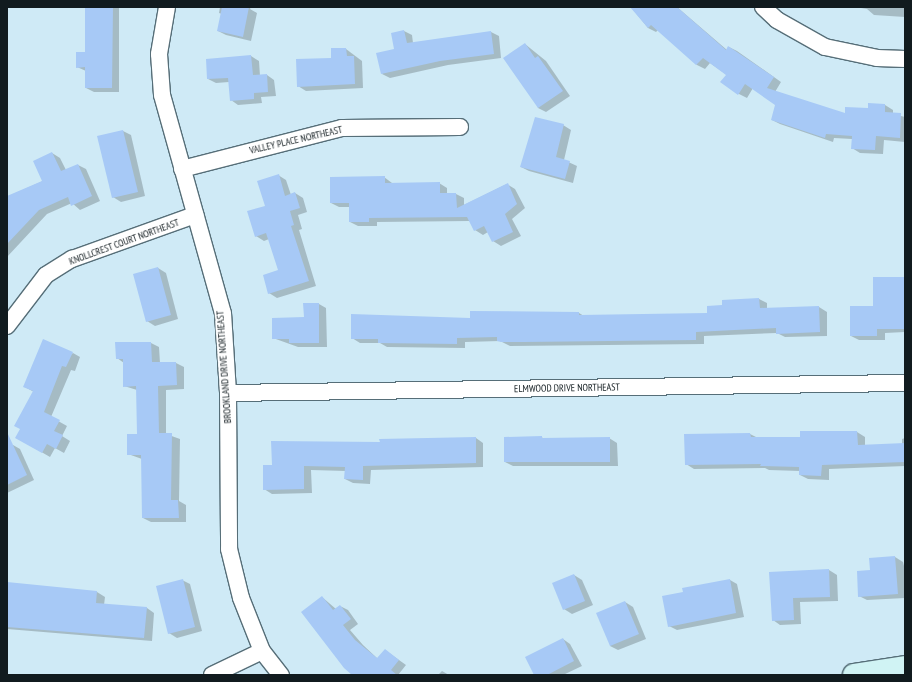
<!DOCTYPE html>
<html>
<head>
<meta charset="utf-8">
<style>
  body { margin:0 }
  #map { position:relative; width:912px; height:682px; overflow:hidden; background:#cfeaf6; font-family:"PT Sans Narrow",sans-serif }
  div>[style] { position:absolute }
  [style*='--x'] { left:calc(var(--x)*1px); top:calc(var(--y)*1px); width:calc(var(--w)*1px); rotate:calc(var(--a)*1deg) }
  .shadow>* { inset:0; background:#0003 }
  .building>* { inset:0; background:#a7c9f6 }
  .roads { filter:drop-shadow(1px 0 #566e78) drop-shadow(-1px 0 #566e78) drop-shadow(0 1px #566e78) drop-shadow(0 -1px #566e78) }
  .street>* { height:16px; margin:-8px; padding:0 8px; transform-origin:8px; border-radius:8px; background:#fff }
  .secondary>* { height:22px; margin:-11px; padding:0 11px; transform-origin:11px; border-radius:11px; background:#d0f3f4 }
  span { translate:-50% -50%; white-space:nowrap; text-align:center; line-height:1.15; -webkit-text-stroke:3px #fff; paint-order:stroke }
  .street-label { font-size:10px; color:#111b1f }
  .frame { position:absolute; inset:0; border:8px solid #111b1f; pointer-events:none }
</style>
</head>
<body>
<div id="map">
  <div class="shadow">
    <div style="clip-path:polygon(85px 7px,119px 7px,119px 92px,94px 92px,86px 88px,86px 71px,77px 67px,86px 53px)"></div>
    <div style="clip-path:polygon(220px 7px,251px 7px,250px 9px,257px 13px,251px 41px,226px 35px,218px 31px,222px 14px,219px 13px)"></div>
    <div style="clip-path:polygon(631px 7px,677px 7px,727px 50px,729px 47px,737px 51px,781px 82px,775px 92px,846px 115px,869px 109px,869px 104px,885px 105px,893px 110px,893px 114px,905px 117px,905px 142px,884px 140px,883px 154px,860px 153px,852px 148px,852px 139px,834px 138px,833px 142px,780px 124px,772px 120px,777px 105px,753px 88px,747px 98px,739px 94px,722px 82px,727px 75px,710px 63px,705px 69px,697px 65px,658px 30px,656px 32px,648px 28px)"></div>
    <div style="clip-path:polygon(855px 7px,905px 7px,905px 17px,874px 15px,867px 9px)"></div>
    <div style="clip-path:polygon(404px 31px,412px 35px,413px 43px,491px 32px,499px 36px,501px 58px,448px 65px,390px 78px,382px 74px)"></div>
    <div style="clip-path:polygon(525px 44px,546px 61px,570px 96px,546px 112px,538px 108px)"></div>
    <div style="clip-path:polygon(346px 49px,362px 61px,363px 88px,306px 91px,298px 86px)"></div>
    <div style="clip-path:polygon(251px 56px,259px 61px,260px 76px,267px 75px,274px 80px,276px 96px,261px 97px,262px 103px,238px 105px,231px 100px,229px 82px,216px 83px,208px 79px)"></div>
    <div style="clip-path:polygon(563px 125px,571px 130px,564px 160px,577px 166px,573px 183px,529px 171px,521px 167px)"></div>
    <div style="clip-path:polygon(123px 131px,131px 135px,145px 196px,121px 202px,113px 197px)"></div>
    <div style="clip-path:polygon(52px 153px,60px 158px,66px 170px,78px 165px,86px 169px,100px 201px,80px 210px,72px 203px,47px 214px,7px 257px,7px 197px,43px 181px)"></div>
    <div style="clip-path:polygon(278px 175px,286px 180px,291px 195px,295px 193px,303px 198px,307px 212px,298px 215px,302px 229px,299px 230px,316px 286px,277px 298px,269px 293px,279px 271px,269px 239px,264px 241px,256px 236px)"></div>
    <div style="clip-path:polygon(384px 177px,392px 183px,439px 183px,447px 188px,447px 194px,456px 194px,464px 198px,464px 205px,507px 184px,515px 189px,525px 208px,512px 219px,521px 236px,501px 246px,493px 241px,488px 232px,483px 235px,475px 230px,470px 221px,377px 222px,377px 226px,358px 226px,350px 222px,350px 207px,339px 207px,331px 203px)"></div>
    <div style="clip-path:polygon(158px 268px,166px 273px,178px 319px,155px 326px,147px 321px)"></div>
    <div style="clip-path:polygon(905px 278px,905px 332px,885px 333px,885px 340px,859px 340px,851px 336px)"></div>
    <div style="clip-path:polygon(759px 299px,767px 303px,767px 309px,819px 307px,827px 312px,827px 336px,785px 337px,777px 333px,704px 336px,704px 344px,510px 346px,500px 341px,465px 342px,465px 348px,387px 347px,380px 343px,360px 343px,352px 338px,471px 319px,579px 313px,584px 316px,708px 314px,723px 306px)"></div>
    <div style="clip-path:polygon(319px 304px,326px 308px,327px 347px,298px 347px,273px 338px,305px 318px)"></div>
    <div style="clip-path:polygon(116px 343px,151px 343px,159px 347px,160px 363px,176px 363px,184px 367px,184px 389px,166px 390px,166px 434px,180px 439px,179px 501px,186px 505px,186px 522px,151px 522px,143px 518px,142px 459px,128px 454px,138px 435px,137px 390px,124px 386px,124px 363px,117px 358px)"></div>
    <div style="clip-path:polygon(73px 353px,80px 357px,75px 371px,71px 370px,51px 417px,67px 426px,62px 436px,70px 441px,64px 453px,55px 448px,50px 457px,24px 442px,21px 429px,34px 392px,25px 387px)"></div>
    <div style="clip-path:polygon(857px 432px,865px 437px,865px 446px,902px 444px,902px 439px,905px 438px,905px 466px,829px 469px,829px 480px,808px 479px,800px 475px,800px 471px,769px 470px,765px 468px,694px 469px,686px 464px,750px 434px,758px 438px,801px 438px)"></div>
    <div style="clip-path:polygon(541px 437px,545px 439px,609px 438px,617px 443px,618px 466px,513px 466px,505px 462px)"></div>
    <div style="clip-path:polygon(476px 438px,483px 443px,483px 467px,371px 470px,370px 484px,353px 483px,345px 479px,346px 471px,311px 470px,312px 493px,272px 494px,264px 489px,273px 466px,381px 443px)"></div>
    <div style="clip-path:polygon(13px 445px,20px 449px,34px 480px,7px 493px,7px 455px)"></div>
    <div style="clip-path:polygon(895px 557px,903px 562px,905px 570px,905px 598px,867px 600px,859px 596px,871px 571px)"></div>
    <div style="clip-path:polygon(829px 570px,837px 575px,838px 601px,800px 602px,801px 624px,780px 625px,773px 620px,770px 573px)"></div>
    <div style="clip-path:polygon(574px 575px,582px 580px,593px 605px,572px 614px,564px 609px)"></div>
    <div style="clip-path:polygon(182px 580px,190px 584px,202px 631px,177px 638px,169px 633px)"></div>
    <div style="clip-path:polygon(730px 580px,737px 584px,744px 617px,677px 630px,669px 626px,684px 593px)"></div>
    <div style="clip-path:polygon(7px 583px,97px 592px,105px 597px,104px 605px,147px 608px,154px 613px,152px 641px,7px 629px)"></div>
    <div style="clip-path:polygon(322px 597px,336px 609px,340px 606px,348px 610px,358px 624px,350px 630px,363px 645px,378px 659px,385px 650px,406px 665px,398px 675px,354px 675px)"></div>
    <div style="clip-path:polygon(625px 602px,633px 607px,646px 639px,618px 650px,610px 646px)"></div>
    <div style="clip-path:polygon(563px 639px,570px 644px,582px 666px,563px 675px,535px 675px)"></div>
    <div style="clip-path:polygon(442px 671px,449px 675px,438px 675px)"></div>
  </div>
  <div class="building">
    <div style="clip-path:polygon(85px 7px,113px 7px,112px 88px,85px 88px,85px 67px,76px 68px,76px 52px,85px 52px)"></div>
    <div style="clip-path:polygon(222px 7px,249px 7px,243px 37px,217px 31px)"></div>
    <div style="clip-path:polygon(630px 7px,677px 7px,726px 50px,728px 46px,774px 77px,767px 88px,845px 113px,845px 107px,868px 108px,868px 103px,885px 104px,885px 112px,901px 113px,900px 138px,876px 136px,875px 150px,851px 149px,852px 136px,826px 134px,825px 138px,771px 120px,775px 105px,745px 84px,738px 95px,720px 82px,726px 75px,703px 58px,696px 65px,651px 25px,648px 28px)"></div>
    <div style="clip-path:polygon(404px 30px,407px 43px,491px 31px,494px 54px,440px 61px,381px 74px,376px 53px,394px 49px,391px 33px)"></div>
    <div style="clip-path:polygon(525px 43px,535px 58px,538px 56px,563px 91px,538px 108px,503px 58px)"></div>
    <div style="clip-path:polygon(331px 48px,346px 48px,347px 56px,354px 56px,355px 84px,297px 87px,296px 59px,331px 58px)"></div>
    <div style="clip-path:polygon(251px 55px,253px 75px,267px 74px,268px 92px,254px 93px,254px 99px,230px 101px,228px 78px,207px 79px,206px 59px)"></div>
    <div style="clip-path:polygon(535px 117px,564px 124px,556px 157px,570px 161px,565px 179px,520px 167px)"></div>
    <div style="clip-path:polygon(123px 130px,138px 192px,112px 198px,97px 136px)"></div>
    <div style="clip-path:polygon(52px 152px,61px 171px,78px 164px,92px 196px,71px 206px,68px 197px,39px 210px,7px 244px,7px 196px,42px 181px,33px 161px)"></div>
    <div style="clip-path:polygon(279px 174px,285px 196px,295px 192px,300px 208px,290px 211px,294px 225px,291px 226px,309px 281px,268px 294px,263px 275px,278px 270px,266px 233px,255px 237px,247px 211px,265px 206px,257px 181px)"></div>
    <div style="clip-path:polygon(385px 176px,385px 183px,440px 182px,440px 193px,456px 193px,457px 208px,508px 183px,517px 204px,505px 214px,513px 232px,492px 242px,484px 226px,474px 231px,467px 217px,369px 218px,369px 222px,349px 222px,349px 203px,330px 203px,330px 177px)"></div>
    <div style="clip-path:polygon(158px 267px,171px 315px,146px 322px,133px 274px)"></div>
    <div style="clip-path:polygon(873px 277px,905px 277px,905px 329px,877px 329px,877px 336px,850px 336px,850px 306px,873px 306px)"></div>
    <div style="clip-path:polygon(759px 298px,760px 308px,819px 306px,820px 332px,776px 334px,776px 328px,696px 332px,696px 340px,523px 342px,501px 342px,497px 341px,497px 337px,457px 338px,457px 344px,378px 343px,378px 339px,351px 339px,351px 314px,470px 318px,470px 311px,579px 312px,579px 315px,707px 313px,707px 306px,722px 305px,722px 300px)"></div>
    <div style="clip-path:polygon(303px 303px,319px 303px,319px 343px,289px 343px,289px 339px,272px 339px,272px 318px,304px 317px)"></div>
    <div style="clip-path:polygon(43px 339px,73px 352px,66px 367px,62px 366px,44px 412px,60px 420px,54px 431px,63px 435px,56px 449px,47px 444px,42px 453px,15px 438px,20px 429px,14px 426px,33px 391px,23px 387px)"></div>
    <div style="clip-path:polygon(115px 342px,151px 342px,152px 362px,176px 362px,177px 385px,158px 386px,159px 433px,172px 433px,171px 500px,178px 500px,179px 518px,142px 518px,141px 455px,127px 455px,127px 434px,137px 434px,136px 386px,123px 387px,123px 359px,116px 359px)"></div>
    <div style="clip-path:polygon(800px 431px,857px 431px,858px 445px,905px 443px,905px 462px,822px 465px,821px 476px,799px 475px,799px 467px,760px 466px,761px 464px,685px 465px,684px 434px,750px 433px,751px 437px,800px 437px)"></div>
    <div style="clip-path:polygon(7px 432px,27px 475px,7px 485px)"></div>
    <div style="clip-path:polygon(542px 436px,542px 438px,610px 437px,610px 462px,504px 462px,504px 437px)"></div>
    <div style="clip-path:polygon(476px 437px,476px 463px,363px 466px,363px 480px,344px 479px,345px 467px,304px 466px,304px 489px,263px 490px,263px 465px,272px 465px,271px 441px,380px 442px,379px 439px)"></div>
    <div style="clip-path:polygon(895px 556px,898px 594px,858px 597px,857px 571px,870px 570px,869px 558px)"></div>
    <div style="clip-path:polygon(829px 569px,830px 597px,793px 598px,794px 620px,772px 621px,769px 572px)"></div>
    <div style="clip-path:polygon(574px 574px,585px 601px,563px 610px,552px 583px)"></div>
    <div style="clip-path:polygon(183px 579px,195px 627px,168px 634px,156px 586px)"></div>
    <div style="clip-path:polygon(730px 579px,736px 613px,668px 627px,662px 596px,683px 592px,682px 588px)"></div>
    <div style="clip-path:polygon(7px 582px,97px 591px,96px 603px,147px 607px,144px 638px,7px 627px)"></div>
    <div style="clip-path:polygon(322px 596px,333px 610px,340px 605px,351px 619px,343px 625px,355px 640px,377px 658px,385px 649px,399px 660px,391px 670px,397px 675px,352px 675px,344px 668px,301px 612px)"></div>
    <div style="clip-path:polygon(625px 601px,639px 634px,610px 646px,596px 613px)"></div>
    <div style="clip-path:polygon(563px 638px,574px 661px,547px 675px,534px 675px,525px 657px)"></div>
  </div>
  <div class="roads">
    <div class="street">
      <div style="--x:167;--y:7;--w:48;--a:99.7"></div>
      <div style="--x:159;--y:54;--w:41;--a:85.8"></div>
      <div style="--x:162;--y:95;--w:226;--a:74.4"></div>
      <div style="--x:223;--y:313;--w:80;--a:86.4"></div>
      <div style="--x:228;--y:393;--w:156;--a:89.6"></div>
      <div style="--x:229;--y:549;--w:50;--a:76.2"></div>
      <div style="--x:241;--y:598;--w:57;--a:68.4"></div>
      <div style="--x:262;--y:651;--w:31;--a:52"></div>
      <div style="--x:763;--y:7;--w:19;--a:43"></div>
      <div style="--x:777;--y:20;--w:55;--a:29.4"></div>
      <div style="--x:825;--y:47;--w:53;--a:11.9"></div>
      <div style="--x:877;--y:58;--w:28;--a:2"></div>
      <div style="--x:182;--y:169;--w:165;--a:-14.4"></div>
      <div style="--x:342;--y:128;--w:118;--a:-0.5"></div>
      <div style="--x:7;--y:326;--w:64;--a:-52.6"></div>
      <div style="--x:46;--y:275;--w:31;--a:-32"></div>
      <div style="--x:72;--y:259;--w:131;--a:-19.7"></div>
      <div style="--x:228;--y:393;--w:677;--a:-0.85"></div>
      <div style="--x:212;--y:675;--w:55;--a:-25.6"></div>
    </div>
    <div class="secondary">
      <div style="--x:854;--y:675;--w:52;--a:-8.9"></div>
    </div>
  </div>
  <div class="street-label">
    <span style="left:296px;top:140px;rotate:-13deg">VALLEY PLACE NORTHEAST</span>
    <span style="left:124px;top:242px;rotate:-20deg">KNOLLCREST COURT NORTHEAST</span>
    <span style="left:224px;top:367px;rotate:-94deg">BROOKLAND DRIVE NORTHEAST</span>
    <span style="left:567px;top:388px;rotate:-1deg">ELMWOOD DRIVE NORTHEAST</span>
  </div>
  <div class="frame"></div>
</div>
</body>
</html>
